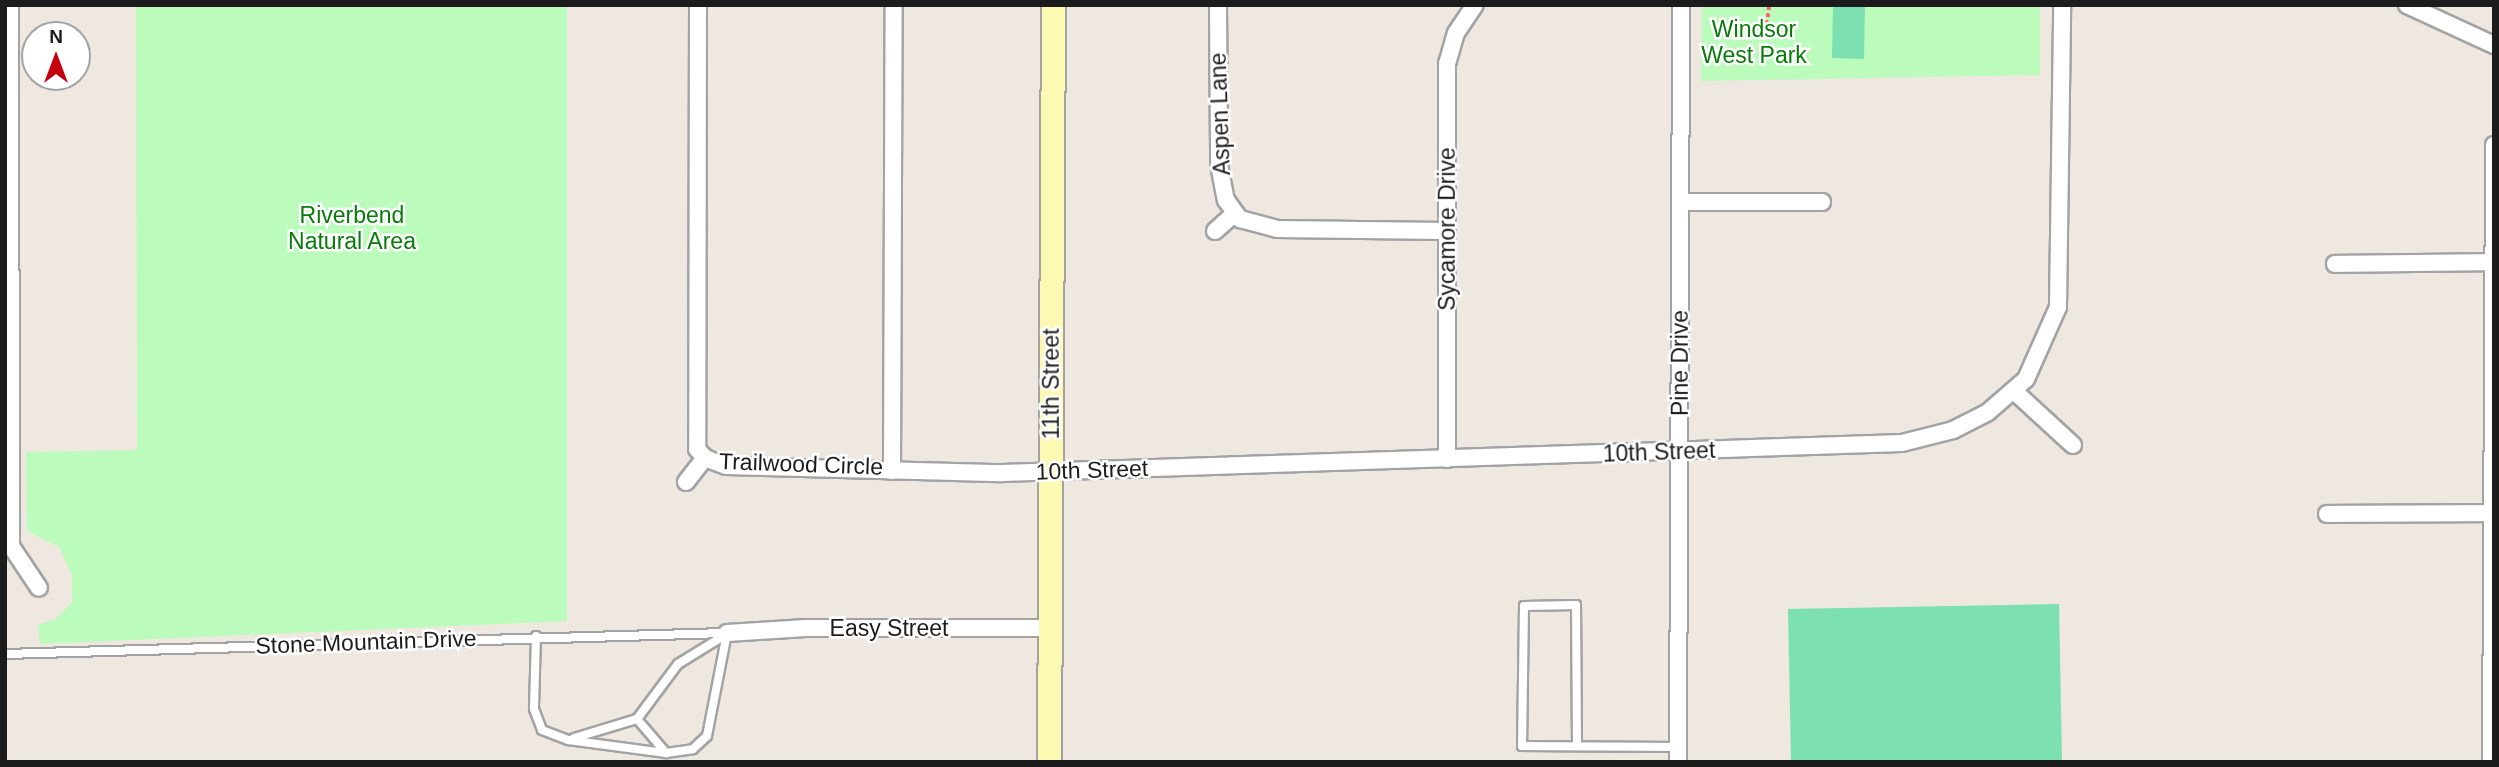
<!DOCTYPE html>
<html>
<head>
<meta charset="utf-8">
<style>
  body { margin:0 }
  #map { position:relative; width:2499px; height:767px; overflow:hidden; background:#eee8e1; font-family:Helvetica,sans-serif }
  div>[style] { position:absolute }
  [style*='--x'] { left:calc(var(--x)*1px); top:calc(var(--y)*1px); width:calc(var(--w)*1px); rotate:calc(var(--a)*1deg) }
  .park>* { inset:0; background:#bbfbbb }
  .pitch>* { inset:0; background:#7ce0b1 }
  .path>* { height:3.5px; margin-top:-1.75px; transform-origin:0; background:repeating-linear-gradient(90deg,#fd6662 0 3.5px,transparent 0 7px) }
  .roads { filter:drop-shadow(2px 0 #a3a3a3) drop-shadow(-2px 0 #a3a3a3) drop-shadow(0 2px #a3a3a3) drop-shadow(0 -2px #a3a3a3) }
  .lane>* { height:8px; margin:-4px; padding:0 4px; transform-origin:4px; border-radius:4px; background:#fff }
  .street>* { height:16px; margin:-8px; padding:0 8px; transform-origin:8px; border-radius:8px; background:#fff }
  .secondary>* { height:23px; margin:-11.5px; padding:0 11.5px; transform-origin:11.5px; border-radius:11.5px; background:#fbf9b2 }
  span { translate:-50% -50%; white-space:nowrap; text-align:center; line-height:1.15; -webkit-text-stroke:5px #fff; paint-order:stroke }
  .park-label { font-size:23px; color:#087b09 }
  .street-label { font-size:23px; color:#1c1c1c }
  .frame { position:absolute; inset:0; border:7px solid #1c1c1c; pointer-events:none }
  .north { position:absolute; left:21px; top:21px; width:70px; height:70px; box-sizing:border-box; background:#fff; border:2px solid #a4a4a4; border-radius:50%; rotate:0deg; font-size:19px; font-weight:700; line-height:28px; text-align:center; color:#1c1c1c }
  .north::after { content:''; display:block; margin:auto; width:24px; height:32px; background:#c70010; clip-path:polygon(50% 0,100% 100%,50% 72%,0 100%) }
</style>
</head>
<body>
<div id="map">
  <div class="park">
    <div style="clip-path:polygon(136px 5px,567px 5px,567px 621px,40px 644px,38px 625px,56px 619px,72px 602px,72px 575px,59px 547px,27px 531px,26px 452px,137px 450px)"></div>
    <div style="clip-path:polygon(1702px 5px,2040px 5px,2040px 75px,1701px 81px)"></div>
  </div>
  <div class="pitch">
    <div style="clip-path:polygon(1833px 5px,1865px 5px,1864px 59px,1832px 58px)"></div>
    <div style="clip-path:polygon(2059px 604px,2062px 762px,1791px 762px,1788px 609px)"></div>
  </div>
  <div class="path">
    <div style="--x:1765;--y:38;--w:33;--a:-83"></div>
  </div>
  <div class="roads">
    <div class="lane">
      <div style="--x:536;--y:636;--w:73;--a:91.6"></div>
      <div style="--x:534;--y:709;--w:22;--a:69"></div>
      <div style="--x:542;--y:730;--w:28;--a:21"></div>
      <div style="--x:568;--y:740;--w:99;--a:7.6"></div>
      <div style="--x:666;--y:753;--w:27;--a:-8"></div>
      <div style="--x:693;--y:749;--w:19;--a:-43"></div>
      <div style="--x:707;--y:736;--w:105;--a:-79"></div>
      <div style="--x:5;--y:654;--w:722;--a:-1.67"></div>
      <div style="--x:637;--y:719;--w:45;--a:49.5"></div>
      <div style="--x:574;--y:738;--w:66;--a:-16.8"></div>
      <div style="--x:637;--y:719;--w:69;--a:-53.3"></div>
      <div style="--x:678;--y:664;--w:55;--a:-31.7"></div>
      <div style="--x:1577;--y:746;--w:141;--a:-90.4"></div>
      <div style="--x:1576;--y:605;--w:52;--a:178.9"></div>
      <div style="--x:1524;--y:606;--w:140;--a:90.8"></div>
      <div style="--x:1522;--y:746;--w:156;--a:0.4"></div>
    </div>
    <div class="street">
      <div style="--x:10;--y:5;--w:541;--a:89.89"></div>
      <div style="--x:11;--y:546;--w:50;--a:56.3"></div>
      <div style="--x:698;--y:5;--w:444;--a:90.1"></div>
      <div style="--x:697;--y:449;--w:12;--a:48"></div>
      <div style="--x:705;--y:458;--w:22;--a:21"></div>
      <div style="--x:726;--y:466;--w:276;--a:1.5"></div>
      <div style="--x:1002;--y:473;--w:900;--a:-1.91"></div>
      <div style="--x:1902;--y:443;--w:53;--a:-14.3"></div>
      <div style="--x:1953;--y:430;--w:39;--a:-27"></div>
      <div style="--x:1988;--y:412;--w:50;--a:-41"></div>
      <div style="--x:2026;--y:379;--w:79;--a:-66"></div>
      <div style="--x:2058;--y:307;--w:302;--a:-89.2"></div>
      <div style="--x:1218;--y:5;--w:160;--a:89.6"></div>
      <div style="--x:1219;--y:165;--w:36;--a:79"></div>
      <div style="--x:1226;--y:200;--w:24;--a:54"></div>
      <div style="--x:1240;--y:219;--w:38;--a:15"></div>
      <div style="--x:1277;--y:229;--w:169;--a:0.7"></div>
      <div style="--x:2407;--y:5;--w:96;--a:24.7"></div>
      <div style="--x:1681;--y:202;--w:141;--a:0"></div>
      <div style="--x:1215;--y:231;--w:27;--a:-42"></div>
      <div style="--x:2335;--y:264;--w:159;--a:-0.7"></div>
      <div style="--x:2014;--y:391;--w:80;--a:42.5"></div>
      <div style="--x:1447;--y:459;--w:395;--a:-90"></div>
      <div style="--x:1447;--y:64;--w:32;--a:-74"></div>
      <div style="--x:1456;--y:33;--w:34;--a:-56"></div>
      <div style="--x:892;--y:471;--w:466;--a:-89.8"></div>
      <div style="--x:686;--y:482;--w:31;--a:-52"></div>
      <div style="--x:2327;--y:514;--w:167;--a:-0.3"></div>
      <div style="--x:727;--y:633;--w:79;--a:-3.6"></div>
      <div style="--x:806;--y:628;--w:244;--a:0"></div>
      <div style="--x:1678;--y:762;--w:757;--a:-89.77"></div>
      <div style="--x:2491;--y:762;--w:617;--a:-89.72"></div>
    </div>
    <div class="secondary">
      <div style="--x:1049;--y:762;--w:757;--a:-89.7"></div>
    </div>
  </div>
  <div class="park-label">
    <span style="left:1754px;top:42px">Windsor<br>West Park</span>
    <span style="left:352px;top:228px">Riverbend<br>Natural Area</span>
  </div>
  <div class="street-label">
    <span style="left:1220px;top:114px;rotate:-92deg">Aspen Lane</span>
    <span style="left:1447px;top:229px;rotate:-90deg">Sycamore Drive</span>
    <span style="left:1680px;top:363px;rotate:-90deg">Pine Drive</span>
    <span style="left:1051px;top:384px;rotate:-90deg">11th Street</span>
    <span style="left:1659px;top:452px;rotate:-2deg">10th Street</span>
    <span style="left:801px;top:464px;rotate:2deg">Trailwood Circle</span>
    <span style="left:1092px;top:470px;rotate:-2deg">10th Street</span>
    <span style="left:889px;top:628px">Easy Street</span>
    <span style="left:366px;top:642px;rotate:-2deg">Stone Mountain Drive</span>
  </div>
  <div class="frame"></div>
  <div class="north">N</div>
</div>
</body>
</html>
